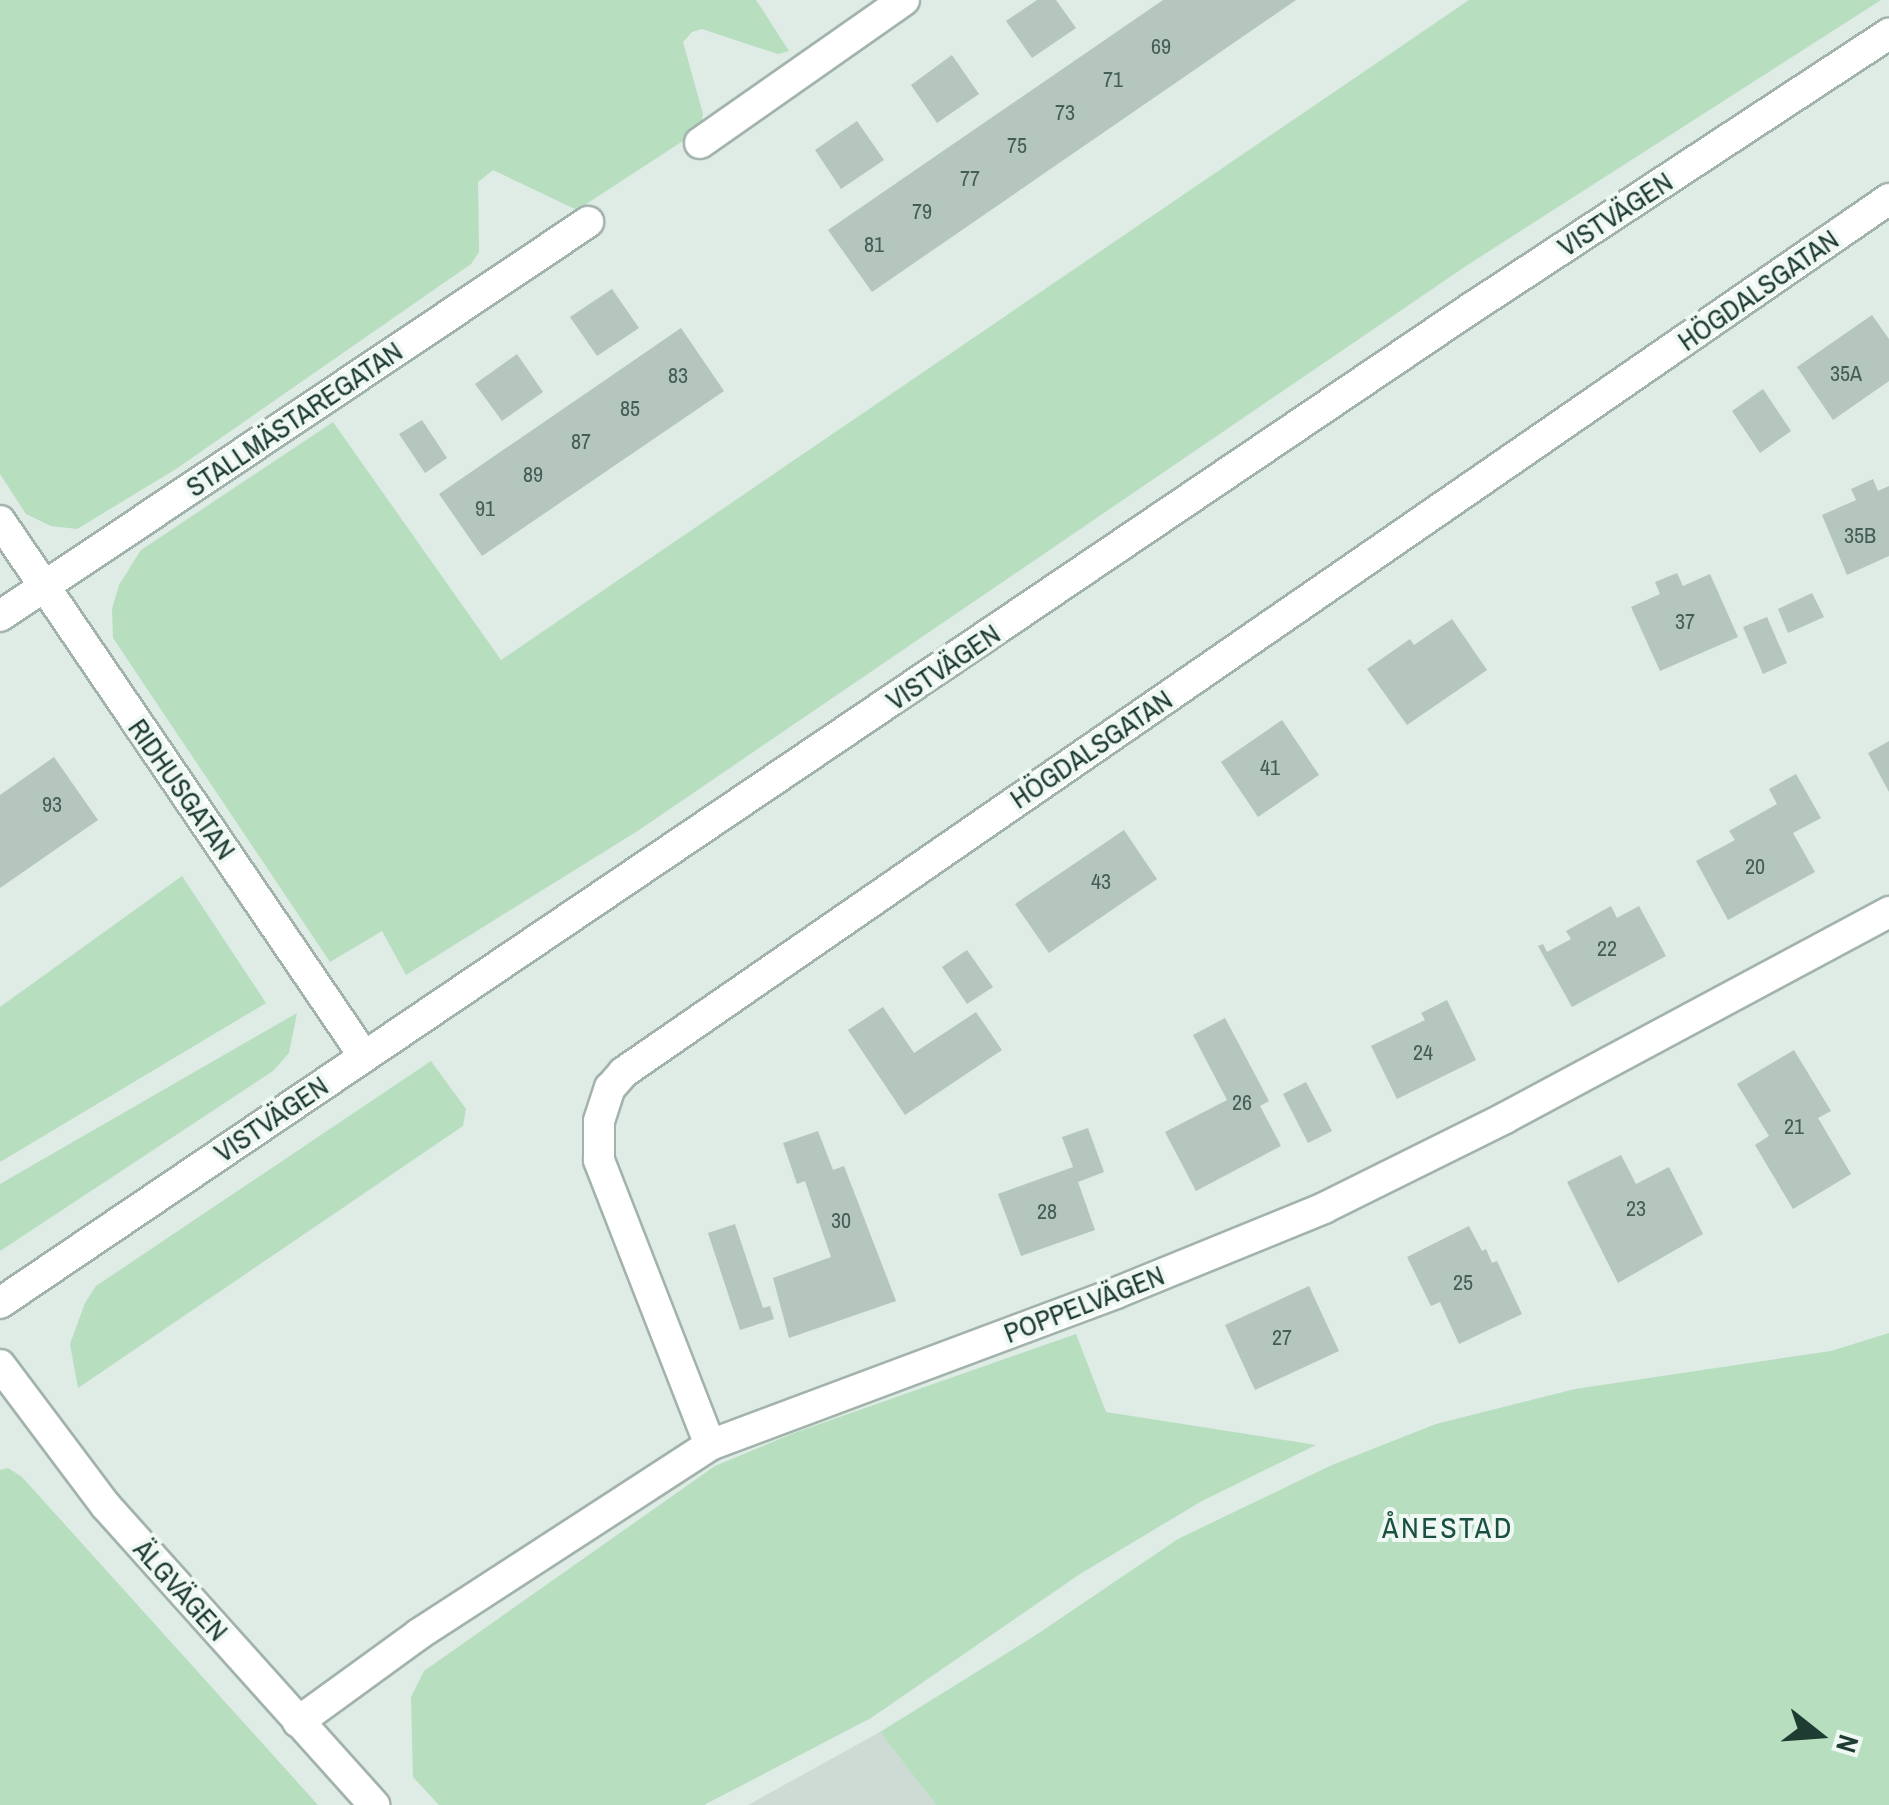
<!DOCTYPE html>
<html>
<head>
<meta charset="utf-8">
<style>
  body { margin:0 }
  #map { position:relative; width:1889px; height:1805px; overflow:hidden; background:#dfebe5; font-family:"Archivo Narrow",sans-serif }
  div>[style] { position:absolute }
  [style*='--x'] { left:calc(var(--x)*1px); top:calc(var(--y)*1px); width:calc(var(--w)*1px); rotate:calc(var(--a)*1deg) }
  .built>* { inset:0; background:#cddbd4 }
  .green>* { inset:0; background:#b6debf }
  .building>* { inset:0; background:#b4c6be }
  .roads { filter:drop-shadow(2px 0 #a2b3ac) drop-shadow(-2px 0 #a2b3ac) drop-shadow(0 2px #a2b3ac) drop-shadow(0 -2px #a2b3ac) }
  .minor>* { height:30px; margin:-15px; padding:0 15px; transform-origin:15px; border-radius:15px; background:#fff }
  .secondary>* { height:30px; margin:-15px; padding:0 15px; transform-origin:15px; border-radius:15px; background:#fff }
  span { translate:-50% -50%; white-space:nowrap; text-align:center; line-height:1.15; -webkit-text-stroke:8px #eff8f3; paint-order:stroke }
  .number-label { font-size:22px; color:#445e56 }
  .number-label span { -webkit-text-stroke-width:0 }
  .street-label { font-size:28px; color:#1f3c33 }
  .neighbourhood-label { font-size:30px; color:#195041; letter-spacing:2.5px }
  .north { position:absolute; left:1769px; top:1685px; width:100px; height:100px; -webkit-text-stroke:8px #eff8f3; paint-order:stroke; rotate:107deg; font-size:28px; font-weight:700; line-height:40px; text-align:center; color:#1f3c33 }
  .north::after { content:''; display:block; margin:auto; width:35px; height:45px; background:#1f3c33; clip-path:polygon(50% 0,100% 100%,50% 72%,0 100%) }
</style>
</head>
<body>
<div id="map">
  <div class="built">
    <div style="clip-path:polygon(880px 1732px,936px 1805px,748px 1805px)"></div>
  </div>
  <div class="green">
    <div style="clip-path:polygon(0 0,756px 0,789px 51px,778px 54px,702px 29px,692px 32px,683px 42px,703px 114px,701px 127px,692px 135px,577px 210px,493px 170px,478px 182px,479px 252px,471px 264px,176px 469px,77px 529px,51px 526px,26px 514px,0 474px)"></div>
    <div style="clip-path:polygon(1469px 0,1881px 0,1466px 266px,639px 830px,406px 975px,382px 931px,330px 962px,113px 638px,112px 609px,119px 585px,141px 550px,333px 422px,501px 660px)"></div>
    <div style="clip-path:polygon(182px 876px,266px 1003px,0 1162px,0 1007px)"></div>
    <div style="clip-path:polygon(297px 1013px,289px 1053px,273px 1071px,0 1251px,0 1184px)"></div>
    <div style="clip-path:polygon(431px 1061px,466px 1109px,463px 1126px,78px 1388px,70px 1344px,85px 1303px,96px 1286px)"></div>
    <div style="clip-path:polygon(1889px 1333px,1889px 1805px,936px 1805px,880px 1732px,1033px 1637px,1178px 1539px,1332px 1465px,1436px 1424px,1575px 1389px,1831px 1351px)"></div>
    <div style="clip-path:polygon(1076px 1334px,1106px 1412px,1316px 1445px,1202px 1501px,1080px 1574px,871px 1718px,704px 1805px,439px 1805px,413px 1777px,411px 1697px,424px 1671px,715px 1466px,794px 1433px)"></div>
    <div style="clip-path:polygon(8px 1468px,22px 1477px,318px 1805px,0 1805px,0 1470px)"></div>
  </div>
  <div class="building">
    <div style="clip-path:polygon(1037px 0,1056px 0,1076px 28px,1032px 58px,1006px 21px)"></div>
    <div style="clip-path:polygon(1163px 0,1296px 0,872px 292px,828px 230px)"></div>
    <div style="clip-path:polygon(952px 55px,979px 94px,937px 123px,911px 85px)"></div>
    <div style="clip-path:polygon(857px 121px,884px 160px,841px 189px,815px 150px)"></div>
    <div style="clip-path:polygon(612px 289px,639px 328px,597px 356px,570px 317px)"></div>
    <div style="clip-path:polygon(1872px 315px,1889px 339px,1889px 381px,1833px 420px,1797px 367px)"></div>
    <div style="clip-path:polygon(681px 328px,724px 391px,482px 556px,439px 494px)"></div>
    <div style="clip-path:polygon(517px 354px,543px 392px,502px 421px,475px 384px)"></div>
    <div style="clip-path:polygon(1763px 389px,1791px 431px,1760px 453px,1732px 411px)"></div>
    <div style="clip-path:polygon(422px 420px,447px 458px,425px 473px,399px 434px)"></div>
    <div style="clip-path:polygon(1873px 479px,1878px 491px,1889px 486px,1889px 556px,1847px 575px,1822px 515px,1856px 500px,1851px 489px)"></div>
    <div style="clip-path:polygon(1677px 573px,1683px 586px,1710px 574px,1738px 637px,1660px 671px,1631px 607px,1660px 594px,1655px 582px)"></div>
    <div style="clip-path:polygon(1812px 593px,1824px 617px,1788px 633px,1778px 609px)"></div>
    <div style="clip-path:polygon(1767px 617px,1787px 663px,1763px 674px,1743px 627px)"></div>
    <div style="clip-path:polygon(1452px 619px,1487px 670px,1407px 725px,1367px 669px,1410px 639px,1414px 645px)"></div>
    <div style="clip-path:polygon(1282px 720px,1319px 775px,1258px 817px,1221px 762px)"></div>
    <div style="clip-path:polygon(1889px 741px,1889px 792px,1868px 753px)"></div>
    <div style="clip-path:polygon(54px 757px,98px 820px,0 888px,0 795px)"></div>
    <div style="clip-path:polygon(1796px 774px,1821px 818px,1793px 833px,1815px 872px,1728px 920px,1696px 861px,1735px 840px,1729px 831px,1777px 804px,1769px 789px)"></div>
    <div style="clip-path:polygon(1124px 830px,1157px 879px,1049px 953px,1015px 904px)"></div>
    <div style="clip-path:polygon(1611px 906px,1617px 918px,1639px 906px,1666px 956px,1572px 1007px,1538px 946px,1543px 944px,1547px 952px,1571px 939px,1566px 931px)"></div>
    <div style="clip-path:polygon(967px 950px,993px 987px,967px 1004px,942px 967px)"></div>
    <div style="clip-path:polygon(1447px 1000px,1476px 1060px,1397px 1099px,1371px 1046px,1425px 1020px,1421px 1013px)"></div>
    <div style="clip-path:polygon(883px 1007px,914px 1053px,976px 1012px,1002px 1050px,905px 1115px,848px 1030px)"></div>
    <div style="clip-path:polygon(1225px 1018px,1269px 1101px,1260px 1106px,1281px 1146px,1196px 1191px,1165px 1132px,1227px 1100px,1193px 1035px)"></div>
    <div style="clip-path:polygon(1794px 1050px,1831px 1111px,1818px 1118px,1851px 1174px,1793px 1209px,1755px 1145px,1769px 1136px,1737px 1084px)"></div>
    <div style="clip-path:polygon(1306px 1082px,1332px 1131px,1308px 1143px,1283px 1094px)"></div>
    <div style="clip-path:polygon(1088px 1128px,1104px 1172px,1078px 1182px,1095px 1230px,1021px 1256px,998px 1194px,1073px 1167px,1062px 1137px)"></div>
    <div style="clip-path:polygon(818px 1131px,833px 1170px,844px 1166px,896px 1301px,789px 1338px,773px 1278px,831px 1257px,805px 1181px,797px 1184px,783px 1143px)"></div>
    <div style="clip-path:polygon(1621px 1155px,1636px 1184px,1669px 1167px,1703px 1234px,1618px 1283px,1567px 1182px)"></div>
    <div style="clip-path:polygon(735px 1224px,763px 1308px,770px 1306px,774px 1319px,740px 1330px,708px 1233px)"></div>
    <div style="clip-path:polygon(1469px 1226px,1482px 1251px,1486px 1249px,1492px 1263px,1497px 1261px,1522px 1314px,1459px 1344px,1440px 1302px,1431px 1306px,1407px 1257px)"></div>
    <div style="clip-path:polygon(1309px 1286px,1339px 1351px,1255px 1390px,1225px 1325px)"></div>
  </div>
  <div class="roads">
    <div class="minor">
      <div style="--x:700;--y:143;--w:249;--a:-35"></div>
      <div style="--x:0;--y:521;--w:647;--a:55.77"></div>
      <div style="--x:0;--y:616;--w:708;--a:-33.82"></div>
      <div style="--x:0;--y:1365;--w:176;--a:53.1"></div>
      <div style="--x:106;--y:1506;--w:402;--a:48.1"></div>
      <div style="--x:710;--y:1445;--w:306;--a:-111.3"></div>
      <div style="--x:599;--y:1160;--w:39;--a:-90"></div>
      <div style="--x:599;--y:1121;--w:35;--a:-72"></div>
      <div style="--x:610;--y:1088;--w:21;--a:-49"></div>
      <div style="--x:624;--y:1072;--w:1537;--a:-34.61"></div>
      <div style="--x:298;--y:1722;--w:150;--a:-36"></div>
      <div style="--x:419;--y:1634;--w:347;--a:-33"></div>
      <div style="--x:710;--y:1445;--w:434;--a:-20.5"></div>
      <div style="--x:1116;--y:1293;--w:225;--a:-22.2"></div>
      <div style="--x:1324;--y:1208;--w:202;--a:-26.4"></div>
      <div style="--x:1505;--y:1118;--w:436;--a:-28.2"></div>
    </div>
    <div class="secondary">
      <div style="--x:0;--y:1303;--w:1778;--a:-34.07"></div>
      <div style="--x:1473;--y:307;--w:498;--a:-33.3"></div>
    </div>
  </div>
  <div class="number-label">
    <span style="left:1161px;top:47px">69</span>
    <span style="left:1113px;top:80px">71</span>
    <span style="left:1065px;top:113px">73</span>
    <span style="left:1017px;top:146px">75</span>
    <span style="left:970px;top:179px">77</span>
    <span style="left:922px;top:212px">79</span>
    <span style="left:874px;top:245px">81</span>
    <span style="left:1846px;top:374px">35A</span>
    <span style="left:678px;top:376px">83</span>
    <span style="left:630px;top:409px">85</span>
    <span style="left:581px;top:442px">87</span>
    <span style="left:533px;top:475px">89</span>
    <span style="left:485px;top:509px">91</span>
    <span style="left:1860px;top:536px">35B</span>
    <span style="left:1685px;top:622px">37</span>
    <span style="left:1270px;top:768px">41</span>
    <span style="left:52px;top:805px">93</span>
    <span style="left:1755px;top:867px">20</span>
    <span style="left:1101px;top:882px">43</span>
    <span style="left:1607px;top:949px">22</span>
    <span style="left:1423px;top:1053px">24</span>
    <span style="left:1242px;top:1103px">26</span>
    <span style="left:1794px;top:1127px">21</span>
    <span style="left:1636px;top:1209px">23</span>
    <span style="left:1047px;top:1212px">28</span>
    <span style="left:841px;top:1221px">30</span>
    <span style="left:1463px;top:1283px">25</span>
    <span style="left:1282px;top:1338px">27</span>
  </div>
  <div class="street-label">
    <span style="left:1615px;top:214px;rotate:-33deg">VISTVÄGEN</span>
    <span style="left:1758px;top:290px;rotate:-35deg">HÖGDALSGATAN</span>
    <span style="left:294px;top:419px;rotate:-34deg">STALLMÄSTAREGATAN</span>
    <span style="left:943px;top:667px;rotate:-34deg">VISTVÄGEN</span>
    <span style="left:1091px;top:749px;rotate:-34deg">HÖGDALSGATAN</span>
    <span style="left:182px;top:789px;rotate:55deg">RIDHUSGATAN</span>
    <span style="left:271px;top:1119px;rotate:-34deg">VISTVÄGEN</span>
    <span style="left:1084px;top:1304px;rotate:-21deg">POPPELVÄGEN</span>
    <span style="left:181px;top:1590px;rotate:48deg">ÄLGVÄGEN</span>
  </div>
  <div class="neighbourhood-label">
    <span style="left:1448px;top:1527px">ÅNESTAD</span>
  </div>
  <div class="north">N</div>
</div>
</body>
</html>
